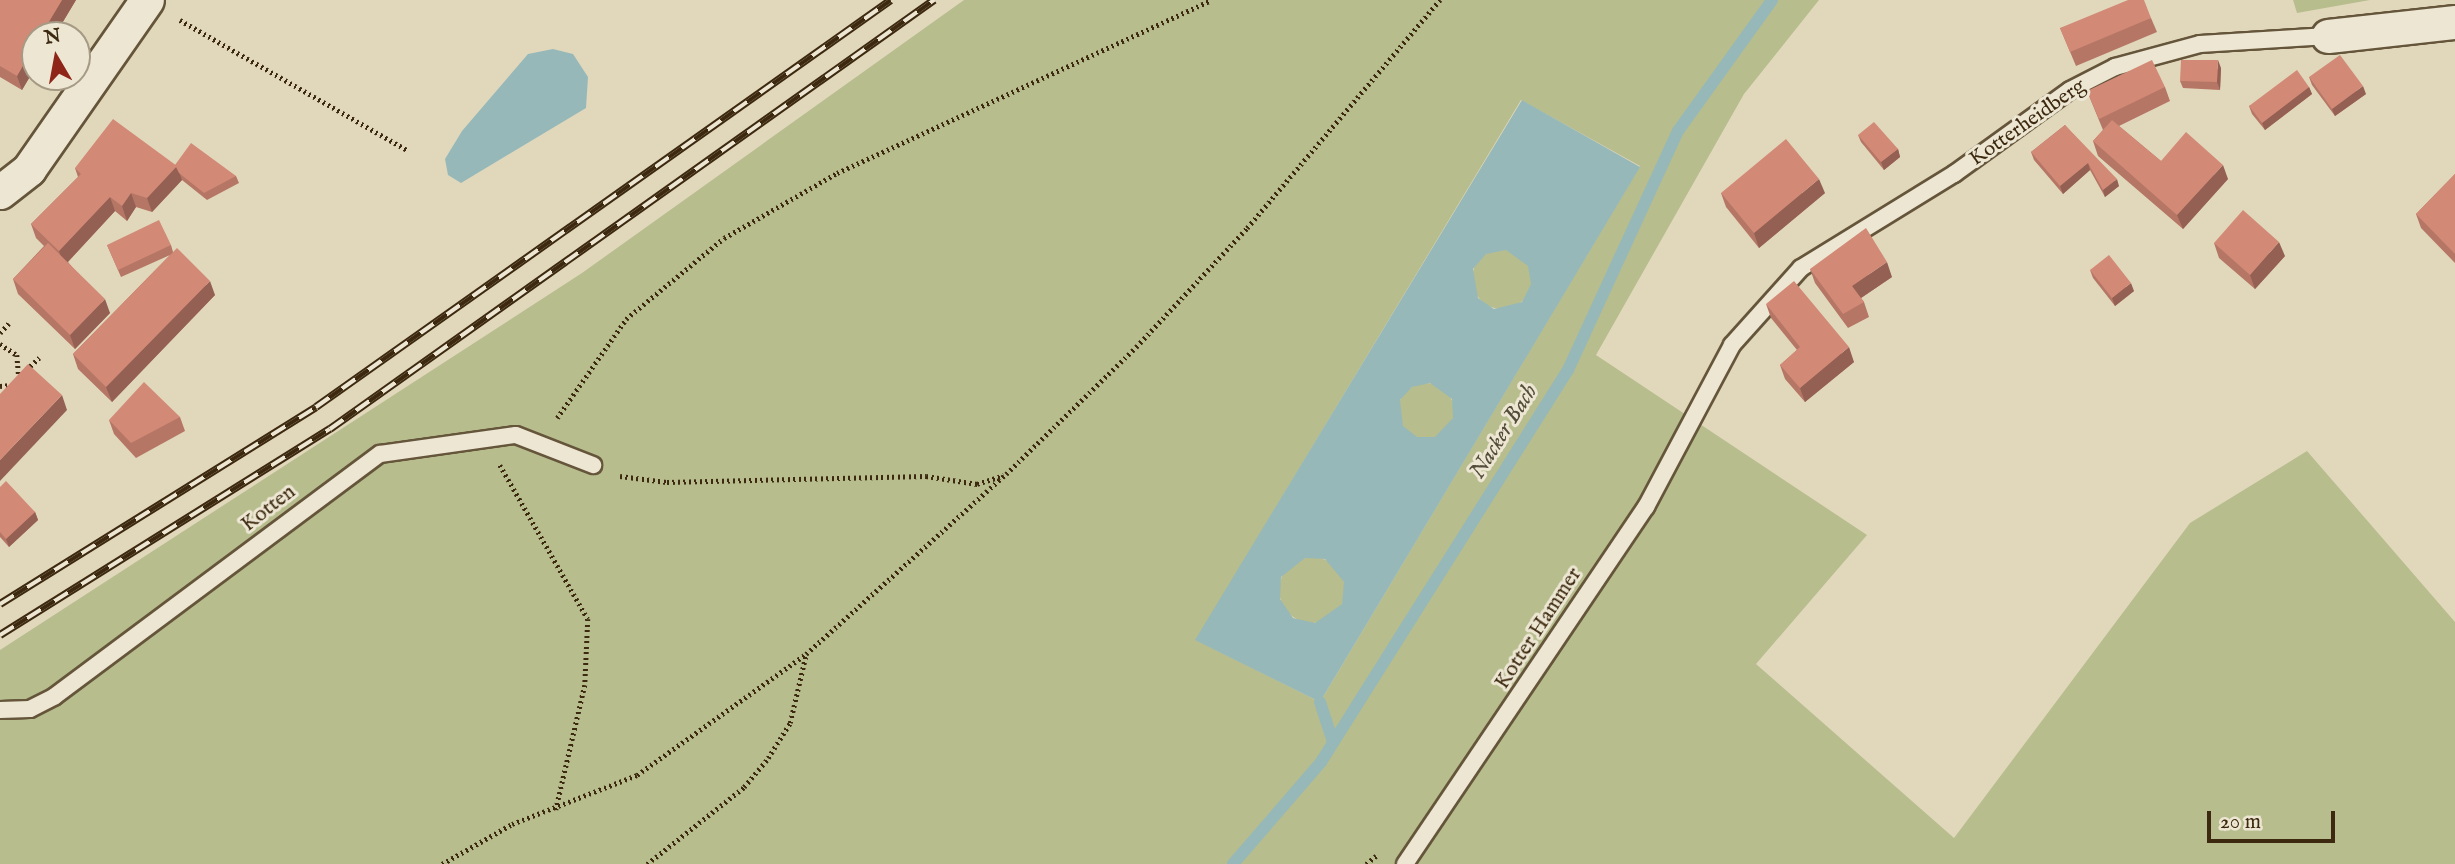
<!DOCTYPE html>
<html>
<head>
<meta charset="utf-8">
<style>
  body { margin:0 }
  #map { position:relative; width:2455px; height:864px; overflow:hidden; background:#e1d8bc; font-family:"IM FELL English",serif }
  div>[style] { position:absolute }
  [style*='--x'] { left:calc(var(--x)*1px); top:calc(var(--y)*1px); width:calc(var(--w)*1px); rotate:calc(var(--a)*1deg) }
  .green>* { inset:0; background:#b7bd8d }
  .round { border-radius:50% }
  .water>* { inset:0; background:#97b8b8 }
  .stream>* { height:12px; margin:-6px; padding:0 6px; transform-origin:6px; border-radius:6px; background:#97b8b8 }
  .path>* { height:4.5px; margin-top:-2.25px; transform-origin:0; background:repeating-linear-gradient(90deg,#3c290f 0 2px,transparent 0 5.5px) }
  .roads { filter:drop-shadow(2px 0 #65553a) drop-shadow(-2px 0 #65553a) drop-shadow(0 2px #65553a) drop-shadow(0 -2px #65553a) }
  .service>* { height:16px; margin:-8px; padding:0 8px; transform-origin:8px; border-radius:8px; background:#ece6d3 }
  .minor>* { height:33px; margin:-16.5px; padding:0 16.5px; transform-origin:16.5px; border-radius:16.5px; background:#ece6d3 }
  .rail>* { height:8px; margin-top:-4px; transform-origin:0; background:repeating-linear-gradient(90deg,#ece6d3 0 16px,#3c290f 0 32px); box-sizing:border-box; border-block:2px solid #3c290f }
  .wall>* { inset:0; background:#b57665 }
  .shaded-wall>* { inset:0; background:#936053 }
  .building>* { inset:0; background:#d28976 }
  span { translate:-50% -50%; white-space:nowrap; text-align:center; line-height:1.15; -webkit-text-stroke:6px #ece6d3; paint-order:stroke }
  .street-label { font-size:21px; color:#3c290f }
  .water-label { font-size:23px; color:#534d39; font-style:italic }
  .north { position:absolute; left:21px; top:21px; width:70px; height:70px; box-sizing:border-box; background:#ece6d3; border:2px solid #a69a85; border-radius:50%; rotate:350deg; font-size:19px; font-weight:700; line-height:28px; text-align:center; color:#3c290f }
  .north::after { content:''; display:block; margin:auto; width:24px; height:32px; background:#8f2418; clip-path:polygon(50% 0,100% 100%,50% 72%,0 100%) }
  .scale { position:absolute; left:2207px; top:811px; width:128px; height:32px; box-sizing:border-box; border:4px solid #3c290f; border-top:0; padding-left:9px; font-size:21px; line-height:24px; white-space:nowrap; color:#3c290f; -webkit-text-stroke:5px #ece6d3; paint-order:stroke }
</style>
</head>
<body>
<div id="map">
  <div class="green">
    <div style="clip-path:polygon(evenodd,964px 0,1819px 0,1744px 94px,1596px 355px,1867px 535px,1756px 664px,1954px 838px,2190px 523px,2307px 451px,2455px 622px,2455px 864px,0 864px,0 650px,582px 273px,964px 0,1521px 100px,1640px 166px,1320px 702px,1196px 640px,1521px 100px)"></div>
    <div style="clip-path:polygon(2293px 0,2370px 0,2297px 13px)"></div>
    <div class="round" style="left:1472px;top:249px;width:60px;height:60px"></div>
    <div class="round" style="left:1398px;top:383px;width:56px;height:56px"></div>
    <div class="round" style="left:1279px;top:557px;width:66px;height:66px"></div>
  </div>
  <div class="water">
    <div style="clip-path:polygon(553px 49px,573px 54px,588px 77px,586px 108px,461px 183px,448px 175px,445px 159px,462px 131px,528px 54px)"></div>
    <div style="clip-path:polygon(evenodd,1522px 100px,1640px 167px,1320px 702px,1195px 640px,1522px 100px,1506px 250px,1528px 266px,1531px 284px,1522px 302px,1494px 309px,1478px 298px,1473px 269px,1486px 254px,1506px 250px,1522px 100px,1430px 383px,1452px 399px,1453px 418px,1435px 437px,1417px 437px,1403px 426px,1400px 400px,1412px 387px,1430px 383px,1522px 100px,1305px 558px,1325px 559px,1344px 582px,1342px 604px,1315px 623px,1293px 618px,1280px 599px,1281px 577px,1305px 558px)"></div>
  </div>
  <div class="stream">
    <div style="--x:1320;--y:702;--w:42;--a:72"></div>
    <div style="--x:1233;--y:864;--w:135;--a:-49.2"></div>
    <div style="--x:1321;--y:762;--w:463;--a:-57.8"></div>
    <div style="--x:1568;--y:370;--w:263;--a:-65.3"></div>
    <div style="--x:1678;--y:131;--w:161;--a:-54.3"></div>
  </div>
  <div class="path">
    <div style="--x:180;--y:20;--w:262;--a:29.8"></div>
    <div style="--x:0;--y:333;--w:13;--a:-48"></div>
    <div style="--x:0;--y:344;--w:20;--a:33"></div>
    <div style="--x:17;--y:355;--w:23;--a:85"></div>
    <div style="--x:26;--y:370;--w:18;--a:-43"></div>
    <div style="--x:0;--y:386;--w:11;--a:-5"></div>
    <div style="--x:557;--y:418;--w:121;--a:-55.1"></div>
    <div style="--x:626;--y:319;--w:127;--a:-39.6"></div>
    <div style="--x:724;--y:238;--w:130;--a:-29.9"></div>
    <div style="--x:837;--y:173;--w:412;--a:-24.8"></div>
    <div style="--x:500;--y:465;--w:177;--a:60.3"></div>
    <div style="--x:588;--y:619;--w:66;--a:92.6"></div>
    <div style="--x:585;--y:685;--w:128;--a:103.1"></div>
    <div style="--x:620;--y:476;--w:47;--a:7.3"></div>
    <div style="--x:667;--y:482;--w:259;--a:-1.3"></div>
    <div style="--x:926;--y:476;--w:52;--a:8.9"></div>
    <div style="--x:977;--y:484;--w:28;--a:-18"></div>
    <div style="--x:442;--y:864;--w:81;--a:-29.7"></div>
    <div style="--x:512;--y:824;--w:134;--a:-21.4"></div>
    <div style="--x:637;--y:775;--w:208;--a:-35.6"></div>
    <div style="--x:806;--y:654;--w:269;--a:-42"></div>
    <div style="--x:1006;--y:474;--w:182;--a:-44.3"></div>
    <div style="--x:1136;--y:347;--w:163;--a:-47"></div>
    <div style="--x:1247;--y:228;--w:299;--a:-49.8"></div>
    <div style="--x:647;--y:864;--w:124;--a:-38.4"></div>
    <div style="--x:744;--y:787;--w:38;--a:-50"></div>
    <div style="--x:768;--y:758;--w:41;--a:-57.8"></div>
    <div style="--x:790;--y:723;--w:71;--a:-76.9"></div>
    <div style="--x:1366;--y:864;--w:13;--a:-39"></div>
  </div>
  <div class="roads">
    <div class="service">
      <div style="--x:0;--y:710;--w:30;--a:-2"></div>
      <div style="--x:30;--y:709;--w:28;--a:-27"></div>
      <div style="--x:55;--y:696;--w:405;--a:-36.7"></div>
      <div style="--x:380;--y:454;--w:137;--a:-8"></div>
      <div style="--x:516;--y:435;--w:83;--a:21.3"></div>
      <div style="--x:1405;--y:864;--w:431;--a:-56"></div>
      <div style="--x:1646;--y:507;--w:183;--a:-62"></div>
      <div style="--x:1732;--y:345;--w:103;--a:-48.1"></div>
      <div style="--x:1801;--y:268;--w:180;--a:-31.6"></div>
      <div style="--x:1954;--y:174;--w:143;--a:-35.9"></div>
      <div style="--x:2070;--y:90;--w:51;--a:-27.1"></div>
      <div style="--x:2115;--y:67;--w:88;--a:-15.1"></div>
      <div style="--x:2200;--y:44;--w:128;--a:-3.6"></div>
    </div>
    <div class="minor">
      <div style="--x:2328;--y:36;--w:128;--a:-6.3"></div>
      <div style="--x:0;--y:192;--w:37;--a:-38"></div>
      <div style="--x:29;--y:169;--w:206;--a:-55.1"></div>
    </div>
  </div>
  <div class="rail">
    <div style="--x:0;--y:604;--w:372;--a:-31.9"></div>
    <div style="--x:316;--y:407;--w:704;--a:-35.29"></div>
    <div style="--x:0;--y:635;--w:389;--a:-32"></div>
    <div style="--x:330;--y:429;--w:741;--a:-35.38"></div>
  </div>
  <div class="wall">
    <div style="clip-path:polygon(0 0,76px 0,55px 35px,35px 35px,35px 68px,22px 90px,0 77px)"></div>
    <div style="clip-path:polygon(2151px 18px,2157px 32px,2076px 66px,2060px 28px)"></div>
    <div style="clip-path:polygon(2221px 68px,2220px 90px,2183px 88px,2180px 81px)"></div>
    <div style="clip-path:polygon(2309px 77px,2366px 94px,2335px 116px,2312px 85px)"></div>
    <div style="clip-path:polygon(2165px 87px,2170px 101px,2119px 126px,2161px 161px,2228px 179px,2183px 229px,2098px 156px,2093px 141px,2103px 130px,2087px 91px)"></div>
    <div style="clip-path:polygon(2309px 87px,2312px 94px,2265px 130px,2252px 114px,2249px 106px)"></div>
    <div style="clip-path:polygon(2065px 125px,2119px 186px,2105px 197px,2090px 170px,2063px 194px,2034px 160px,2031px 152px)"></div>
    <div style="clip-path:polygon(1858px 135px,1898px 149px,1900px 157px,1884px 170px,1861px 142px)"></div>
    <div style="clip-path:polygon(175px 165px,236px 176px,239px 183px,207px 200px,182px 180px,152px 212px,136px 207px,127px 221px,115px 211px,68px 262px,110px 313px,75px 349px,18px 294px,13px 279px,44px 246px,36px 238px,31px 224px,78px 177px,75px 168px)"></div>
    <div style="clip-path:polygon(2455px 174px,2455px 263px,2421px 228px,2416px 214px)"></div>
    <div style="clip-path:polygon(1721px 193px,1825px 193px,1759px 248px,1726px 207px)"></div>
    <div style="clip-path:polygon(2214px 243px,2285px 256px,2255px 289px,2219px 258px)"></div>
    <div style="clip-path:polygon(107px 245px,171px 245px,173px 252px,215px 295px,112px 402px,78px 369px,73px 354px,170px 255px,121px 277px)"></div>
    <div style="clip-path:polygon(1810px 269px,1892px 277px,1861px 298px,1864px 302px,1869px 317px,1848px 328px,1815px 283px)"></div>
    <div style="clip-path:polygon(2090px 270px,2134px 291px,2115px 306px,2093px 278px)"></div>
    <div style="clip-path:polygon(1766px 304px,1854px 362px,1805px 402px,1785px 379px,1780px 365px,1797px 350px,1771px 318px)"></div>
    <div style="clip-path:polygon(180px 417px,185px 431px,136px 458px,114px 434px,109px 420px)"></div>
    <div style="clip-path:polygon(0 487px,35px 512px,38px 520px,9px 547px,0 537px)"></div>
  </div>
  <div class="shaded-wall">
    <div style="clip-path:polygon(62px 0,76px 0,55px 35px,41px 35px)"></div>
    <div style="clip-path:polygon(35px 45px,35px 68px,22px 90px,17px 76px)"></div>
    <div style="clip-path:polygon(2218px 60px,2221px 68px,2220px 90px,2217px 82px)"></div>
    <div style="clip-path:polygon(2363px 86px,2366px 94px,2335px 116px,2332px 109px)"></div>
    <div style="clip-path:polygon(2309px 87px,2312px 94px,2265px 130px,2262px 123px)"></div>
    <div style="clip-path:polygon(1898px 149px,1900px 157px,1884px 170px,1881px 162px)"></div>
    <div style="clip-path:polygon(2088px 163px,2090px 170px,2063px 194px,2060px 186px)"></div>
    <div style="clip-path:polygon(2223px 165px,2228px 179px,2183px 229px,2177px 215px)"></div>
    <div style="clip-path:polygon(177px 166px,182px 180px,152px 212px,147px 198px)"></div>
    <div style="clip-path:polygon(1819px 179px,1825px 193px,1759px 248px,1754px 233px)"></div>
    <div style="clip-path:polygon(2117px 179px,2119px 186px,2105px 197px,2103px 190px)"></div>
    <div style="clip-path:polygon(131px 193px,136px 207px,127px 221px,122px 206px)"></div>
    <div style="clip-path:polygon(110px 197px,115px 211px,64px 266px,59px 251px)"></div>
    <div style="clip-path:polygon(2279px 242px,2285px 256px,2255px 289px,2250px 275px)"></div>
    <div style="clip-path:polygon(1887px 262px,1892px 277px,1858px 300px,1852px 286px)"></div>
    <div style="clip-path:polygon(210px 281px,215px 295px,112px 402px,106px 387px)"></div>
    <div style="clip-path:polygon(2131px 283px,2134px 291px,2115px 306px,2112px 298px)"></div>
    <div style="clip-path:polygon(105px 299px,110px 313px,75px 349px,70px 335px)"></div>
    <div style="clip-path:polygon(1849px 347px,1854px 362px,1805px 402px,1800px 388px)"></div>
    <div style="clip-path:polygon(62px 395px,67px 410px,0 481px,0 460px)"></div>
    <div style="clip-path:polygon(35px 512px,38px 520px,9px 547px,6px 539px)"></div>
  </div>
  <div class="building">
    <div style="clip-path:polygon(0 0,62px 0,41px 35px,35px 35px,35px 45px,17px 76px,0 66px)"></div>
    <div style="clip-path:polygon(2128px 0,2144px 0,2151px 18px,2070px 52px,2060px 28px)"></div>
    <div style="clip-path:polygon(2340px 55px,2363px 86px,2332px 109px,2309px 77px)"></div>
    <div style="clip-path:polygon(2152px 60px,2165px 87px,2099px 119px,2087px 91px)"></div>
    <div style="clip-path:polygon(2181px 60px,2218px 60px,2217px 82px,2180px 81px)"></div>
    <div style="clip-path:polygon(2297px 70px,2309px 87px,2262px 123px,2249px 106px)"></div>
    <div style="clip-path:polygon(113px 119px,177px 166px,147px 198px,131px 193px,122px 206px,110px 197px,59px 251px,31px 224px,81px 174px,75px 168px)"></div>
    <div style="clip-path:polygon(2112px 120px,2161px 161px,2186px 132px,2223px 165px,2177px 215px,2093px 141px)"></div>
    <div style="clip-path:polygon(1874px 122px,1898px 149px,1881px 162px,1858px 135px)"></div>
    <div style="clip-path:polygon(2065px 125px,2117px 179px,2103px 190px,2088px 163px,2060px 186px,2031px 152px)"></div>
    <div style="clip-path:polygon(1786px 139px,1819px 179px,1754px 233px,1721px 193px)"></div>
    <div style="clip-path:polygon(191px 143px,236px 176px,204px 193px,179px 173px,175px 165px)"></div>
    <div style="clip-path:polygon(2455px 174px,2455px 254px,2416px 214px)"></div>
    <div style="clip-path:polygon(2243px 210px,2279px 242px,2250px 275px,2214px 243px)"></div>
    <div style="clip-path:polygon(159px 220px,171px 245px,118px 270px,107px 245px)"></div>
    <div style="clip-path:polygon(1866px 228px,1887px 262px,1852px 286px,1864px 302px,1843px 314px,1810px 269px)"></div>
    <div style="clip-path:polygon(48px 243px,105px 299px,70px 335px,13px 279px)"></div>
    <div style="clip-path:polygon(177px 248px,210px 281px,106px 387px,73px 354px)"></div>
    <div style="clip-path:polygon(2109px 255px,2131px 283px,2112px 298px,2090px 270px)"></div>
    <div style="clip-path:polygon(1794px 281px,1849px 347px,1800px 388px,1780px 365px,1800px 347px,1766px 304px)"></div>
    <div style="clip-path:polygon(28px 364px,62px 395px,0 460px,0 394px)"></div>
    <div style="clip-path:polygon(144px 382px,180px 417px,131px 443px,109px 420px)"></div>
    <div style="clip-path:polygon(6px 481px,35px 512px,6px 539px,0 532px,0 487px)"></div>
  </div>
  <div class="street-label">
    <span style="left:2028px;top:123px;rotate:-35deg">Kotterheidberg</span>
    <span style="left:269px;top:509px;rotate:-38deg">Kotten</span>
    <span style="left:1539px;top:629px;rotate:-57deg">Kotter Hammer</span>
  </div>
  <div class="water-label">
    <span style="left:1504px;top:432px;rotate:-58deg">Nacker Bach</span>
  </div>
  <div class="north">N</div>
  <div class="scale">20 m</div>
</div>
</body>
</html>
